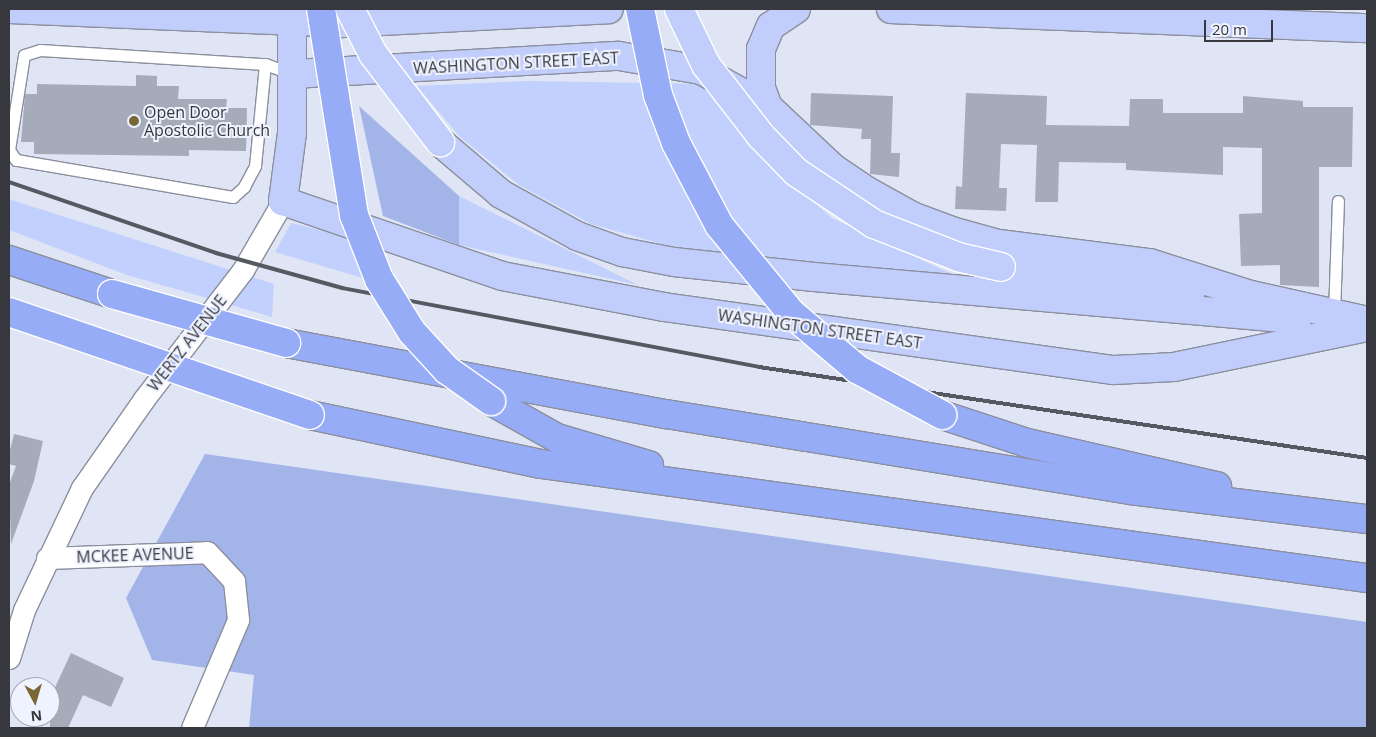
<!DOCTYPE html>
<html>
<head>
<meta charset="utf-8">
<style>
  body { margin:0 }
  #map { position:relative; width:1376px; height:737px; overflow:hidden; background:#e0e5f5; font-family:"Open Sans",sans-serif }
  div>[style] { position:absolute }
  [style*='--x'] { left:calc(var(--x)*1px); top:calc(var(--y)*1px); width:calc(var(--w)*1px); rotate:calc(var(--a)*1deg) }
  .green>* { inset:0; background:#c2d0fe }
  .forest>* { inset:0; background:#a3b4e9 }
  .building>* { inset:0; background:#a6abba }
  .roads { filter:drop-shadow(1px 0 #8b8f9d) drop-shadow(-1px 0 #8b8f9d) drop-shadow(0 1px #8b8f9d) drop-shadow(0 -1px #8b8f9d) }
  .service>* { height:11px; margin:-5.5px; padding:0 5.5px; transform-origin:5.5px; border-radius:5.5px; background:#fff }
  .minor>* { height:21px; margin:-10.5px; padding:0 10.5px; transform-origin:10.5px; border-radius:10.5px; background:#fff }
  .primary>* { height:28px; margin:-14px; padding:0 14px; transform-origin:14px; border-radius:14px; background:#c1cdfa }
  .motorway>* { height:28px; margin:-14px; padding:0 14px; transform-origin:14px; border-radius:14px; background:#97acf6 }
  .rail>* { height:4px; margin:-2px; padding:0 2px; transform-origin:2px; border-radius:2px; background:#565961 }
  .bridges { filter:drop-shadow(1px 0 #fff) drop-shadow(-1px 0 #fff) drop-shadow(0 1px #fff) drop-shadow(0 -1px #fff) }
  .primary-bridge>* { height:28px; margin:-14px; padding:0 14px; transform-origin:14px; border-radius:14px; background:#c1cdfa }
  .motorway-bridge>* { height:28px; margin:-14px; padding:0 14px; transform-origin:14px; border-radius:14px; background:#97acf6 }
  .dots>* { width:14px; height:14px; translate:-50% -50%; box-sizing:border-box; border:2px solid #eff3ff; border-radius:50% }
  span { translate:-50% -50%; white-space:nowrap; text-align:center; line-height:1.15; -webkit-text-stroke:4px #eff3ff; paint-order:stroke }
  .street-label { font-size:16px; color:#36383e }
  .poi-label { font-size:16px; color:#36383e }
  .left { translate:0 -50%; text-align:left }
  .frame { position:absolute; inset:0; border:10px solid #36383e; pointer-events:none }
  .north { position:absolute; left:10px; top:677px; width:50px; height:50px; box-sizing:border-box; background:#eff3ff; border:1px solid #a5a8b2; border-radius:50%; rotate:174deg; font-size:14px; font-weight:700; line-height:20px; text-align:center; color:#36383e }
  .north::after { content:''; display:block; margin:auto; width:18px; height:22px; background:#786735; clip-path:polygon(50% 0,100% 100%,50% 72%,0 100%) }
  .scale { position:absolute; left:1204px; top:20px; width:69px; height:22px; box-sizing:border-box; border:2px solid #36383e; border-top:0; padding-left:6px; font-size:15px; line-height:18px; white-space:nowrap; color:#36383e; -webkit-text-stroke:4px #eff3ff; paint-order:stroke }
</style>
</head>
<body>
<div id="map">
  <div class="green">
    <div style="clip-path:polygon(528px 81px,706px 84px,789px 180px,832px 218px,969px 282px,711px 258px,591px 224px,519px 185px,460px 137px,417px 86px)"></div>
    <div style="clip-path:polygon(459px 196px,638px 285px,459px 245px)"></div>
    <div style="clip-path:polygon(9px 199px,274px 284px,272px 317px,127px 275px,9px 230px)"></div>
    <div style="clip-path:polygon(291px 223px,354px 238px,366px 279px,275px 252px)"></div>
  </div>
  <div class="forest">
    <div style="clip-path:polygon(359px 106px,459px 196px,459px 245px,383px 216px)"></div>
    <div style="clip-path:polygon(205px 454px,1367px 622px,1367px 728px,249px 728px,254px 675px,152px 660px,126px 598px)"></div>
  </div>
  <div class="building">
    <div style="clip-path:polygon(136px 75px,157px 76px,157px 86px,179px 86px,178px 99px,227px 99px,226px 108px,247px 108px,246px 151px,189px 150px,189px 156px,34px 154px,34px 142px,21px 142px,25px 94px,37px 94px,37px 84px,136px 86px)"></div>
    <div style="clip-path:polygon(811px 93px,893px 96px,891px 153px,900px 153px,899px 177px,870px 174px,871px 139px,861px 139px,862px 129px,810px 125px)"></div>
    <div style="clip-path:polygon(966px 93px,1047px 96px,1046px 125px,1129px 126px,1130px 99px,1163px 99px,1163px 113px,1243px 113px,1243px 96px,1303px 101px,1303px 107px,1353px 107px,1352px 167px,1319px 167px,1319px 287px,1280px 285px,1280px 265px,1241px 266px,1239px 214px,1262px 213px,1262px 148px,1223px 147px,1223px 175px,1126px 170px,1126px 163px,1059px 162px,1058px 202px,1035px 202px,1037px 145px,1001px 144px,999px 188px,1007px 188px,1006px 211px,955px 209px,956px 186px,962px 187px)"></div>
    <div style="clip-path:polygon(14px 434px,43px 441px,34px 481px,11px 544px,9px 485px,16px 466px,9px 464px,9px 454px)"></div>
    <div style="clip-path:polygon(71px 653px,124px 678px,111px 707px,83px 695px,68px 728px,50px 728px,50px 698px)"></div>
  </div>
  <div class="roads">
    <div class="service">
      <div style="--x:265;--y:64;--w:102;--a:95.6"></div>
      <div style="--x:255;--y:166;--w:24;--a:118"></div>
      <div style="--x:244;--y:187;--w:15;--a:138"></div>
      <div style="--x:233;--y:197;--w:220;--a:-170.3"></div>
      <div style="--x:16;--y:160;--w:12;--a:-125"></div>
      <div style="--x:9;--y:150;--w:96;--a:-81"></div>
      <div style="--x:24;--y:55;--w:17;--a:-17"></div>
      <div style="--x:40;--y:50;--w:225;--a:3.6"></div>
      <div style="--x:265;--y:64;--w:29;--a:20"></div>
      <div style="--x:1334;--y:314;--w:113;--a:-88"></div>
    </div>
    <div class="minor">
      <div style="--x:47;--y:558;--w:160;--a:-2.1"></div>
      <div style="--x:207;--y:552;--w:40;--a:47"></div>
      <div style="--x:234;--y:581;--w:39;--a:84"></div>
      <div style="--x:238;--y:620;--w:117;--a:113.1"></div>
      <div style="--x:9;--y:658;--w:50;--a:-72.6"></div>
      <div style="--x:24;--y:610;--w:135;--a:-64.6"></div>
      <div style="--x:82;--y:488;--w:108;--a:-55.1"></div>
      <div style="--x:144;--y:399;--w:163;--a:-52.5"></div>
      <div style="--x:243;--y:270;--w:80;--a:-59.9"></div>
    </div>
    <div class="primary">
      <div style="--x:9;--y:9;--w:335;--a:2.4"></div>
      <div style="--x:344;--y:23;--w:265;--a:-3"></div>
      <div style="--x:292;--y:9;--w:124;--a:90"></div>
      <div style="--x:292;--y:133;--w:69;--a:97.5"></div>
      <div style="--x:283;--y:201;--w:231;--a:18.9"></div>
      <div style="--x:502;--y:276;--w:165;--a:10.8"></div>
      <div style="--x:664;--y:307;--w:454;--a:8"></div>
      <div style="--x:1114;--y:370;--w:60;--a:-2.9"></div>
      <div style="--x:1174;--y:367;--w:197;--a:-11.7"></div>
      <div style="--x:891;--y:9;--w:476;--a:2.3"></div>
      <div style="--x:293;--y:74;--w:326;--a:-3.2"></div>
      <div style="--x:619;--y:56;--w:83;--a:9.7"></div>
      <div style="--x:701;--y:70;--w:77;--a:28.9"></div>
      <div style="--x:768;--y:107;--w:89;--a:43.2"></div>
      <div style="--x:833;--y:168;--w:41;--a:34.1"></div>
      <div style="--x:867;--y:191;--w:51;--a:29.1"></div>
      <div style="--x:912;--y:216;--w:46;--a:20.4"></div>
      <div style="--x:955;--y:232;--w:46;--a:15.3"></div>
      <div style="--x:999;--y:244;--w:152;--a:7.2"></div>
      <div style="--x:1150;--y:263;--w:106;--a:17.6"></div>
      <div style="--x:1251;--y:295;--w:119;--a:12.6"></div>
      <div style="--x:768;--y:107;--w:20;--a:-110"></div>
      <div style="--x:761;--y:88;--w:39;--a:-90"></div>
      <div style="--x:761;--y:49;--w:25;--a:-67"></div>
      <div style="--x:771;--y:26;--w:30;--a:-34"></div>
      <div style="--x:440;--y:142;--w:80;--a:40.4"></div>
      <div style="--x:501;--y:194;--w:87;--a:28.9"></div>
      <div style="--x:577;--y:236;--w:48;--a:19.6"></div>
      <div style="--x:622;--y:252;--w:53;--a:10.9"></div>
      <div style="--x:674;--y:262;--w:141;--a:6.1"></div>
      <div style="--x:814;--y:277;--w:485;--a:5"></div>
      <div style="--x:1001;--y:267;--w:192;--a:6.6"></div>
    </div>
    <div class="motorway">
      <div style="--x:9;--y:260;--w:108;--a:18.3"></div>
      <div style="--x:286;--y:343;--w:387;--a:10.6"></div>
      <div style="--x:666;--y:414;--w:470;--a:9.3"></div>
      <div style="--x:1130;--y:490;--w:239;--a:7"></div>
      <div style="--x:491;--y:401;--w:76;--a:29.3"></div>
      <div style="--x:557;--y:438;--w:96;--a:16.4"></div>
      <div style="--x:310;--y:415;--w:236;--a:12"></div>
      <div style="--x:541;--y:464;--w:834;--a:7.86"></div>
      <div style="--x:942;--y:415;--w:89;--a:18.2"></div>
      <div style="--x:1027;--y:443;--w:195;--a:12.8"></div>
    </div>
  </div>
  <div class="rail">
    <div style="--x:9;--y:182;--w:219;--a:18.9"></div>
    <div style="--x:216;--y:253;--w:131;--a:15.5"></div>
    <div style="--x:342;--y:288;--w:424;--a:10.7"></div>
    <div style="--x:759;--y:367;--w:615;--a:8.51"></div>
  </div>
  <div class="bridges">
    <div class="primary-bridge">
      <div style="--x:350;--y:9;--w:51;--a:62.9"></div>
      <div style="--x:373;--y:54;--w:111;--a:52.7"></div>
      <div style="--x:679;--y:9;--w:62;--a:64.3"></div>
      <div style="--x:706;--y:65;--w:90;--a:52.2"></div>
      <div style="--x:761;--y:136;--w:50;--a:45.8"></div>
      <div style="--x:796;--y:172;--w:94;--a:33.7"></div>
      <div style="--x:874;--y:224;--w:90;--a:21.4"></div>
      <div style="--x:958;--y:257;--w:44;--a:13.1"></div>
    </div>
    <div class="motorway-bridge">
      <div style="--x:321;--y:9;--w:209;--a:80.9"></div>
      <div style="--x:354;--y:215;--w:69;--a:68.7"></div>
      <div style="--x:379;--y:279;--w:62;--a:58.1"></div>
      <div style="--x:412;--y:332;--w:52;--a:47.4"></div>
      <div style="--x:447;--y:370;--w:54;--a:35.2"></div>
      <div style="--x:640;--y:9;--w:88;--a:78.2"></div>
      <div style="--x:658;--y:95;--w:51;--a:69.4"></div>
      <div style="--x:676;--y:143;--w:93;--a:62.3"></div>
      <div style="--x:719;--y:225;--w:114;--a:50.7"></div>
      <div style="--x:791;--y:313;--w:87;--a:40.3"></div>
      <div style="--x:857;--y:369;--w:97;--a:28.4"></div>
      <div style="--x:112;--y:294;--w:181;--a:15.7"></div>
      <div style="--x:9;--y:312;--w:318;--a:18.9"></div>
    </div>
  </div>
  <div class="dots">
    <div style="left:134px;top:121px;background:#786735"></div>
  </div>
  <div class="street-label">
    <span style="left:516px;top:63px;rotate:-3deg">WASHINGTON STREET EAST</span>
    <span style="left:820px;top:329px;rotate:8deg">WASHINGTON STREET EAST</span>
    <span style="left:187px;top:343px;rotate:-52deg">WERTZ AVENUE</span>
    <span style="left:135px;top:555px;rotate:-2deg">MCKEE AVENUE</span>
  </div>
  <div class="poi-label">
    <span class="left" style="left:144px;top:121px">Open Door<br>Apostolic Church</span>
  </div>
  <div class="frame"></div>
  <div class="north">N</div>
  <div class="scale">20 m</div>
</div>
</body>
</html>
